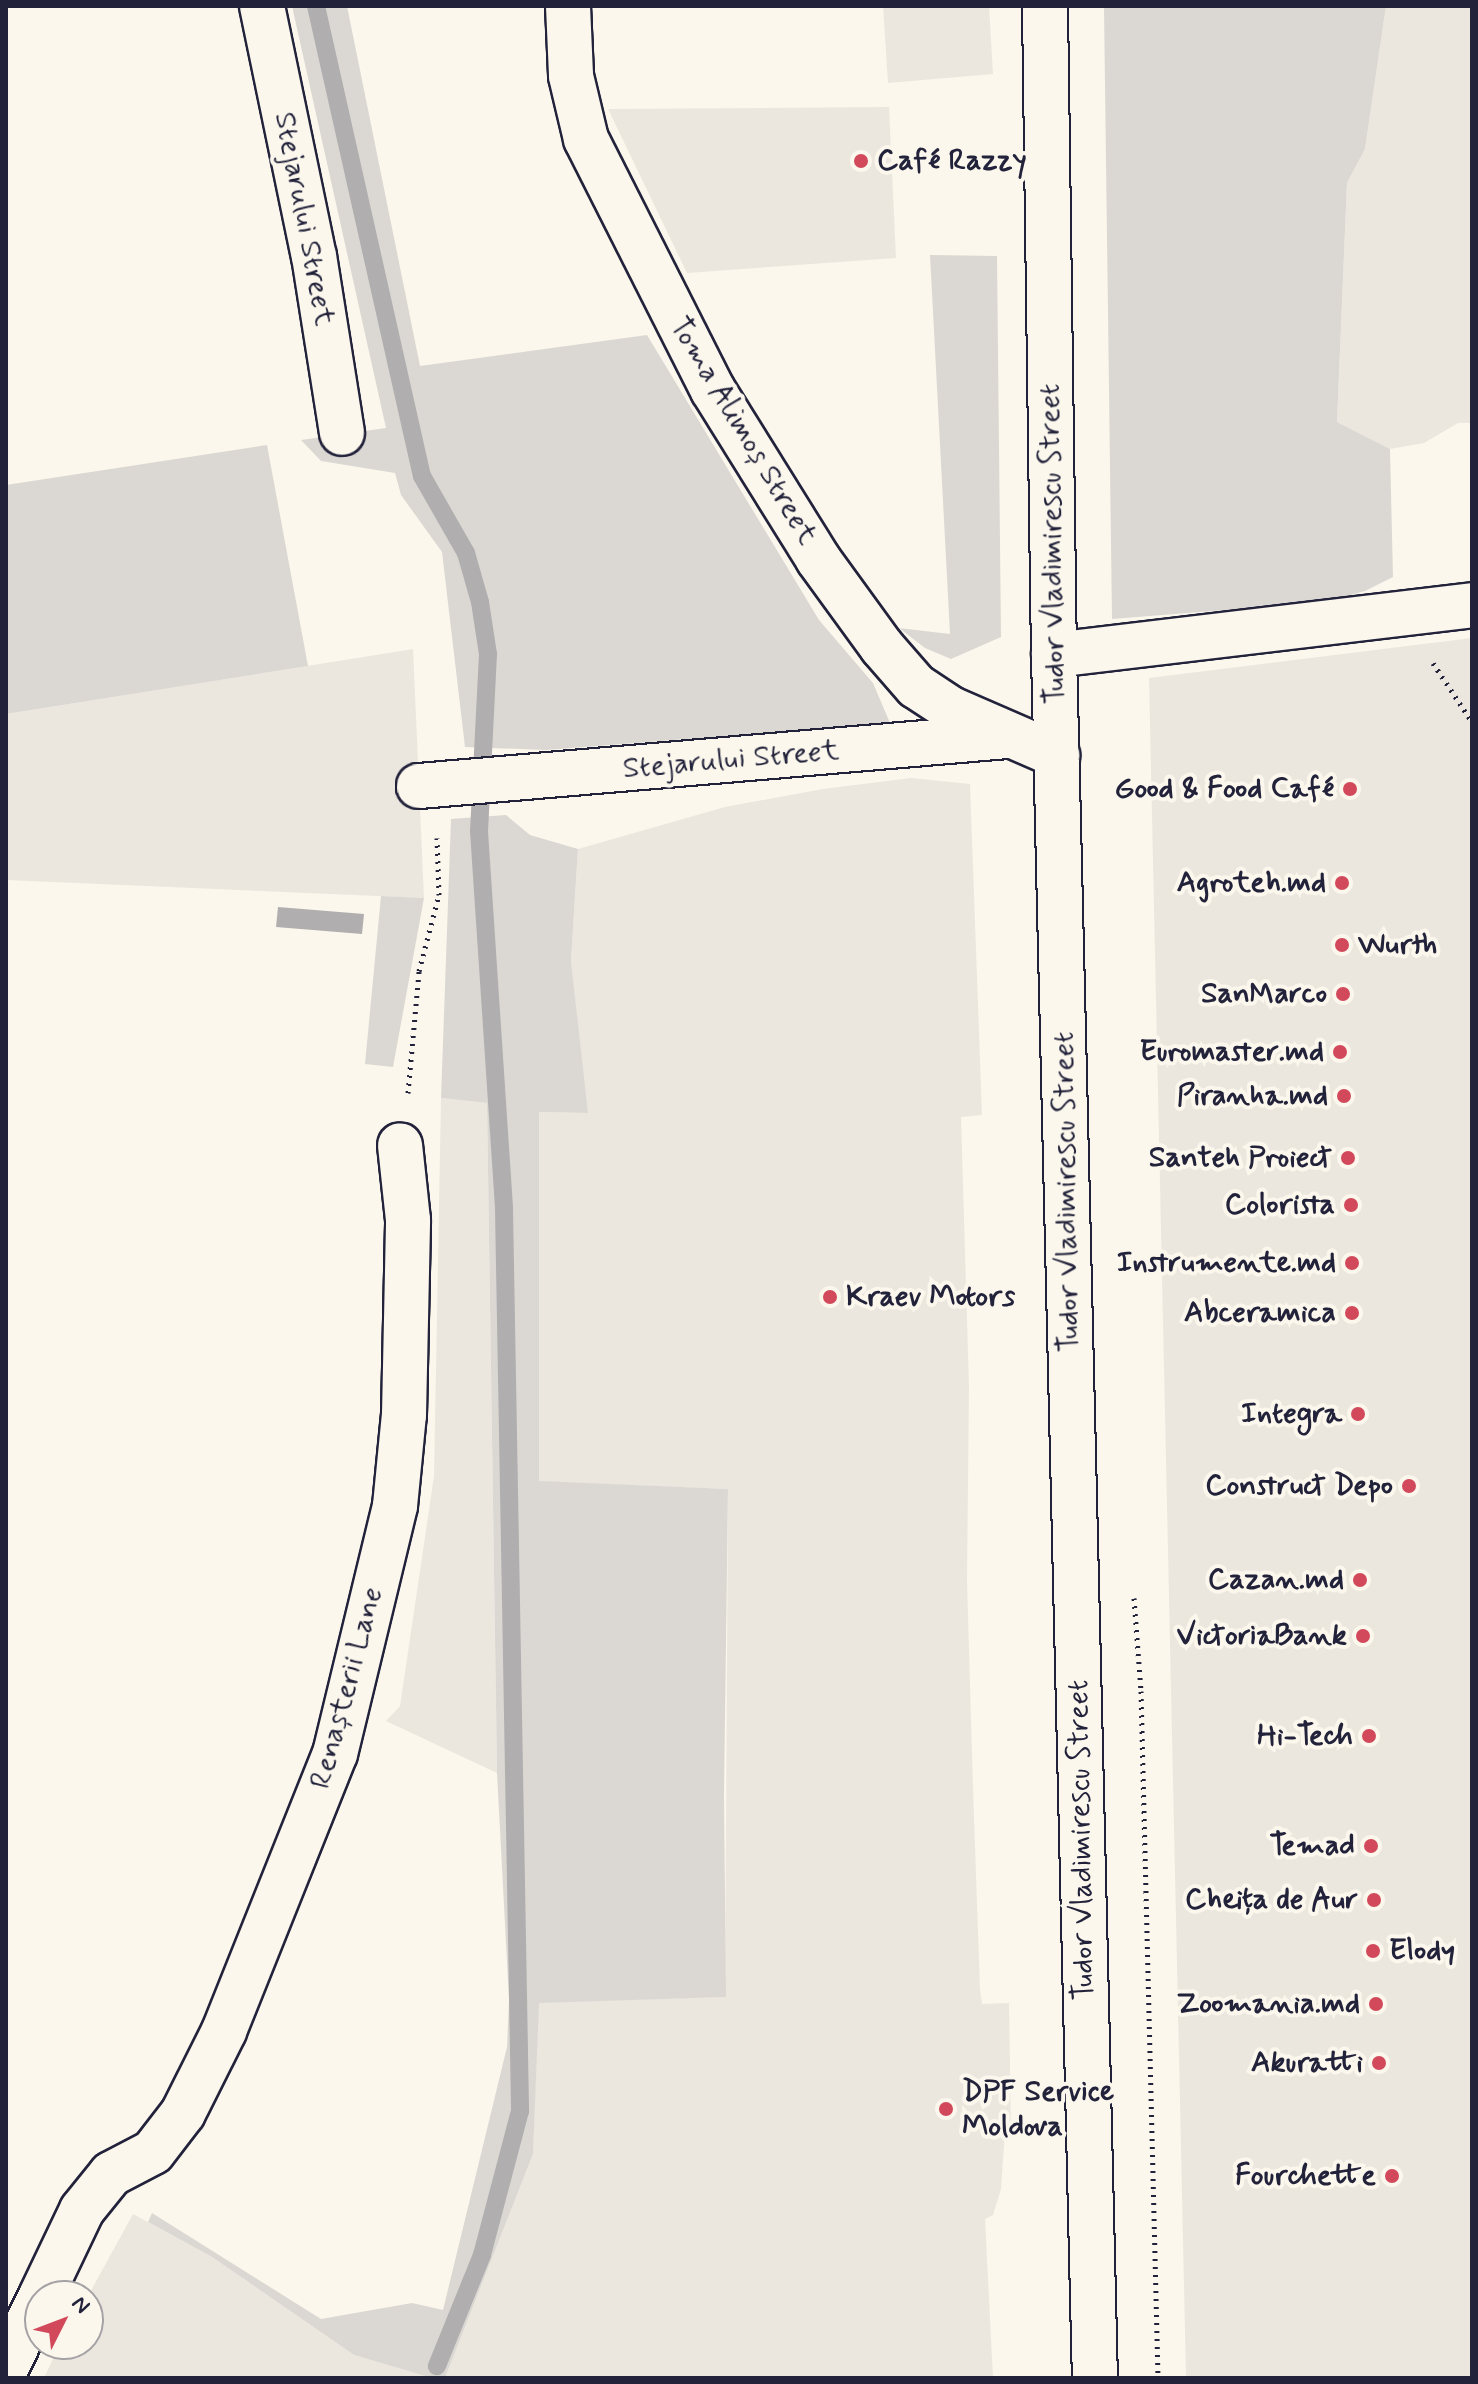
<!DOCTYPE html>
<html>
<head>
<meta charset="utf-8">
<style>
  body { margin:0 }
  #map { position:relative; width:1478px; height:2384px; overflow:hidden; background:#fbf7ec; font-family:Mynerve,sans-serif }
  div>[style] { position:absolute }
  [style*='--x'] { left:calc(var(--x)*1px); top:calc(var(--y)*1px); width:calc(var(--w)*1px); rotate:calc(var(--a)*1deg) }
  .built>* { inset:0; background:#ebe7df }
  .green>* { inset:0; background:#dbd8d3 }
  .water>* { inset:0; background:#b1aeb0 }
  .stream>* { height:18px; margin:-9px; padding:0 9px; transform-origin:9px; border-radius:9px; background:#b1aeb0 }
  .path>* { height:5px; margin-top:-2.5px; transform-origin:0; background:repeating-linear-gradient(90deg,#22223b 0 2px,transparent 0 8px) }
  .roads { filter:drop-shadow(2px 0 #22223b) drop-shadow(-2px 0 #22223b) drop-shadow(0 2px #22223b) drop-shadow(0 -2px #22223b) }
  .minor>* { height:44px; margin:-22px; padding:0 22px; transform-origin:22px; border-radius:22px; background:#fbf7ec }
  .major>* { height:44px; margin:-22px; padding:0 22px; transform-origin:22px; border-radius:22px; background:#fbf7ec }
  .dots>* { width:22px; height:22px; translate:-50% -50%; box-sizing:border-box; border:4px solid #fbf7ec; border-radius:50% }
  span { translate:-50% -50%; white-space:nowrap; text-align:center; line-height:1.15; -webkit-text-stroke:8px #fbf7ec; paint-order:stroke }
  .poi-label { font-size:30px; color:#22223b; font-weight:700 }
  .left { translate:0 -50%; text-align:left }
  .right { translate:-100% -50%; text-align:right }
  .street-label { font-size:30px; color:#22223b }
  .frame { position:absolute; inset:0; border:8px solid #22223b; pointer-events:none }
  .north { position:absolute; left:24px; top:2280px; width:80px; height:80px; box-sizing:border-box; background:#fbf7ec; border:2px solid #a4a2a5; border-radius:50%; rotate:48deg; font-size:22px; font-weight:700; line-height:32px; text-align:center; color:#22223b }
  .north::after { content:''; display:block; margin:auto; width:28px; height:36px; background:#d1495b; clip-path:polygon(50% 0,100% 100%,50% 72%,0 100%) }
</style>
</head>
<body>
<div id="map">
  <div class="built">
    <div style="clip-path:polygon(883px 6px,989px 6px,993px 74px,888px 83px)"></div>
    <div style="clip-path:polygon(1386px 6px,1472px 6px,1472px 423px,1458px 423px,1424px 443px,1390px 449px,1337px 422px,1347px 183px,1365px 149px)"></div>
    <div style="clip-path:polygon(889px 107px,896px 258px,687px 273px,608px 109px)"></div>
    <div style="clip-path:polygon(1472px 638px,1472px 2378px,1186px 2378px,1149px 678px)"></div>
    <div style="clip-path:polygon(413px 649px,424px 898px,6px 880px,6px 714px)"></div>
    <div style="clip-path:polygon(911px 778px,970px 784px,982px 1115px,961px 1117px,969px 1387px,967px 1580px,973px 1788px,980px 1989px,982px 2004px,1009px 2003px,1011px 2130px,1005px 2131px,1001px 2189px,993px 2215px,985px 2219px,993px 2378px,445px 2378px,533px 2154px,538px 2002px,725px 1997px,728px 1489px,539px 1482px,539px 1112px,587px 1113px,571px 961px,578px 849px,725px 807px,823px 789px)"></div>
    <div style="clip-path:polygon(441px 1098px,487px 1103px,497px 1773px,386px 1721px,400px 1706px,434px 1476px)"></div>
    <div style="clip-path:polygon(133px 2214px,212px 2257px,354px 2355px,432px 2378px,44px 2378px,60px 2344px,88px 2344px,88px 2296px)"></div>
  </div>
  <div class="green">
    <div style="clip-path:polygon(292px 6px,347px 6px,420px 366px,647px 335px,819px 620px,873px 683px,890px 723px,546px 750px,465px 747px,442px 552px,401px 495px,395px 473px,321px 461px,301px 440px,386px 428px)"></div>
    <div style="clip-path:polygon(1108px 6px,1386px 6px,1365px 149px,1347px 183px,1337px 422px,1390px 449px,1393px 577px,1365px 591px,1324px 602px,1112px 619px,1104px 8px)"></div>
    <div style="clip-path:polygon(930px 255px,997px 256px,1001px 637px,951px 659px,925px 648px,899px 628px,950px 634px)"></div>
    <div style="clip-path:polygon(267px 445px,308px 666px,6px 714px,6px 485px)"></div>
    <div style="clip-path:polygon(506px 815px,530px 835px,578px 849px,571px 961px,588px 1113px,539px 1112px,539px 1481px,728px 1489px,724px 1795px,726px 1997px,539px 2003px,533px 2154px,445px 2378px,432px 2378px,354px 2355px,212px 2257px,148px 2222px,152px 2213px,321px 2319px,412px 2303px,443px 2310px,507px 2047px,509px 2000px,497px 1773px,487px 1103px,441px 1098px,451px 819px)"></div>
    <div style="clip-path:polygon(381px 896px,424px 898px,393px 1067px,365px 1064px)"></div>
  </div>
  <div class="water">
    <div style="clip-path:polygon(278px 907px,364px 914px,362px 934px,276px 927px)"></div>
  </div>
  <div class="stream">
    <div style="--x:316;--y:6;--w:482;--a:77.3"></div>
    <div style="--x:422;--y:476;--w:89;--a:60.3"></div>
    <div style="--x:466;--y:553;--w:51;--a:74.1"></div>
    <div style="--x:480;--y:602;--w:53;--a:81.3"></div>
    <div style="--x:488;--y:654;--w:177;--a:92.9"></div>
    <div style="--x:479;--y:831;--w:379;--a:86.2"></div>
    <div style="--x:504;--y:1209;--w:902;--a:88.98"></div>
    <div style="--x:520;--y:2111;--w:149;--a:104.8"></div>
    <div style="--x:482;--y:2255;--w:120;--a:112.1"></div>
  </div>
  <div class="path">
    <div style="--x:1433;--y:663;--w:71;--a:56.5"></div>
    <div style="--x:408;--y:1093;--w:122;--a:-84.8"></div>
    <div style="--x:419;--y:971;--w:79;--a:-75.3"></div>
    <div style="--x:439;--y:895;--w:57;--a:-92"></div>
    <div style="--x:1134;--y:1598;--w:93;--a:85.7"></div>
    <div style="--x:1141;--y:1691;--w:687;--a:88.58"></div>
  </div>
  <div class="roads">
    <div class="minor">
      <div style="--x:262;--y:6;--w:255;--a:78.3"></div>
      <div style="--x:314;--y:256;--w:179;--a:81"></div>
      <div style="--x:568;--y:6;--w:70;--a:87.5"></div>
      <div style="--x:571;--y:76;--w:65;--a:76.6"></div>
      <div style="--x:586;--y:139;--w:281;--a:63.2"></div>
      <div style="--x:713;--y:390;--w:199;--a:58.1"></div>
      <div style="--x:818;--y:559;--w:109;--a:54"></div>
      <div style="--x:882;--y:647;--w:52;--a:48.9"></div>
      <div style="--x:916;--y:686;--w:42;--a:33.3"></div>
      <div style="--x:951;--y:709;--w:116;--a:23.5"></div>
      <div style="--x:1054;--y:655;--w:421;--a:-6.8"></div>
      <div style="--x:419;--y:786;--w:590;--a:-4.86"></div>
      <div style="--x:41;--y:2296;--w:95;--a:-64.5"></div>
      <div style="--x:82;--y:2210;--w:46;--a:-51.1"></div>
      <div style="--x:111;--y:2174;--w:47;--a:-27.6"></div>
      <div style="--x:153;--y:2152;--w:49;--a:-52.4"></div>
      <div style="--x:183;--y:2113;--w:92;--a:-63.4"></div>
      <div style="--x:224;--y:2031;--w:298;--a:-68.2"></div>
      <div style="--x:335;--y:1754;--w:255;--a:-76.4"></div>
      <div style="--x:395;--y:1506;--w:91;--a:-84.4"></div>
      <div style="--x:404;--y:1415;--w:195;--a:-88.8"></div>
      <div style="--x:408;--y:1220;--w:75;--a:-96.1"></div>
      <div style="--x:6;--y:2368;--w:78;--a:-64.1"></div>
    </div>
    <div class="major">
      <div style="--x:1045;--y:6;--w:649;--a:89.21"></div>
      <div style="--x:1054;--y:655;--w:1723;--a:88.64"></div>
    </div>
  </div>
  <div class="dots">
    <div style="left:861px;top:161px;background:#d1495b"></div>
    <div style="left:1350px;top:789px;background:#d1495b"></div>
    <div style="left:1342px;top:883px;background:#d1495b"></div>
    <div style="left:1342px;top:945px;background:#d1495b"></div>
    <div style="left:1343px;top:994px;background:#d1495b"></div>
    <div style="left:1340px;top:1052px;background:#d1495b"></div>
    <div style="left:1344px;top:1096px;background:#d1495b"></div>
    <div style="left:1348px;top:1158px;background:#d1495b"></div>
    <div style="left:1351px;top:1205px;background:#d1495b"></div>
    <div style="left:1352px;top:1263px;background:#d1495b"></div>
    <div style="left:830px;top:1297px;background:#d1495b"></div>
    <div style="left:1352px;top:1313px;background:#d1495b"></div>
    <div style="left:1358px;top:1414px;background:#d1495b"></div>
    <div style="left:1409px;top:1486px;background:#d1495b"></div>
    <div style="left:1360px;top:1580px;background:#d1495b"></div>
    <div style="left:1363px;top:1636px;background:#d1495b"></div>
    <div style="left:1369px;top:1736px;background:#d1495b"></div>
    <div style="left:1371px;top:1846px;background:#d1495b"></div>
    <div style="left:1374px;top:1900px;background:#d1495b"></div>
    <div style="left:1373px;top:1951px;background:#d1495b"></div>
    <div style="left:1376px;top:2004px;background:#d1495b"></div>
    <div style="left:1379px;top:2063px;background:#d1495b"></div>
    <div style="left:946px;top:2109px;background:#d1495b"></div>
    <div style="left:1392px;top:2176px;background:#d1495b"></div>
  </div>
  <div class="poi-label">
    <span class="left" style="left:877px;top:161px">Café Razzy</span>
    <span class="right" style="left:1334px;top:789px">Good &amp; Food Café</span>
    <span class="right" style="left:1326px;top:883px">Agroteh.md</span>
    <span class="left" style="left:1358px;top:945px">Wurth</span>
    <span class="right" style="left:1327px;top:994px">SanMarco</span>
    <span class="right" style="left:1324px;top:1052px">Euromaster.md</span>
    <span class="right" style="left:1328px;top:1096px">Piranha.md</span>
    <span class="right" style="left:1332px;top:1158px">Santeh Proiect</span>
    <span class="right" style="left:1335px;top:1205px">Colorista</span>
    <span class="right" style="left:1336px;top:1263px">Instrumente.md</span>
    <span class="left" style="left:846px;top:1297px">Kraev Motors</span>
    <span class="right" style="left:1336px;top:1313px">Abceramica</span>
    <span class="right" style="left:1342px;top:1414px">Integra</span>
    <span class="right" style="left:1393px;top:1486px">Construct Depo</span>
    <span class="right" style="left:1344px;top:1580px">Cazan.md</span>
    <span class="right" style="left:1347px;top:1636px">VictoriaBank</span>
    <span class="right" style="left:1353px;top:1736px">Hi-Tech</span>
    <span class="right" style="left:1355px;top:1846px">Temad</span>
    <span class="right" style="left:1358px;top:1900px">Cheița de Aur</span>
    <span class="left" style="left:1389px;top:1951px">Elody</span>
    <span class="right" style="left:1360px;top:2004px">Zoomania.md</span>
    <span class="right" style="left:1363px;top:2063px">Akuratti</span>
    <span class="left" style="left:962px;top:2109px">DPF Service<br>Moldova</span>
    <span class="right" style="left:1376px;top:2176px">Fourchette</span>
  </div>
  <div class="street-label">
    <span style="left:304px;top:219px;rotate:79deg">Stejarului Street</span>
    <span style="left:743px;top:431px;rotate:59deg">Toma Alimoș Street</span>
    <span style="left:1053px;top:544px;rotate:-91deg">Tudor Vladimirescu Street</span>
    <span style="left:731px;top:760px;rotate:-5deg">Stejarului Street</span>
    <span style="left:1067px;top:1192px;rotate:-91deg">Tudor Vladimirescu Street</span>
    <span style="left:347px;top:1688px;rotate:-75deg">Renașterii Lane</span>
    <span style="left:1082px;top:1840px;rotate:-91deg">Tudor Vladimirescu Street</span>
  </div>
  <div class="frame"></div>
  <div class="north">N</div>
</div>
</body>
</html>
